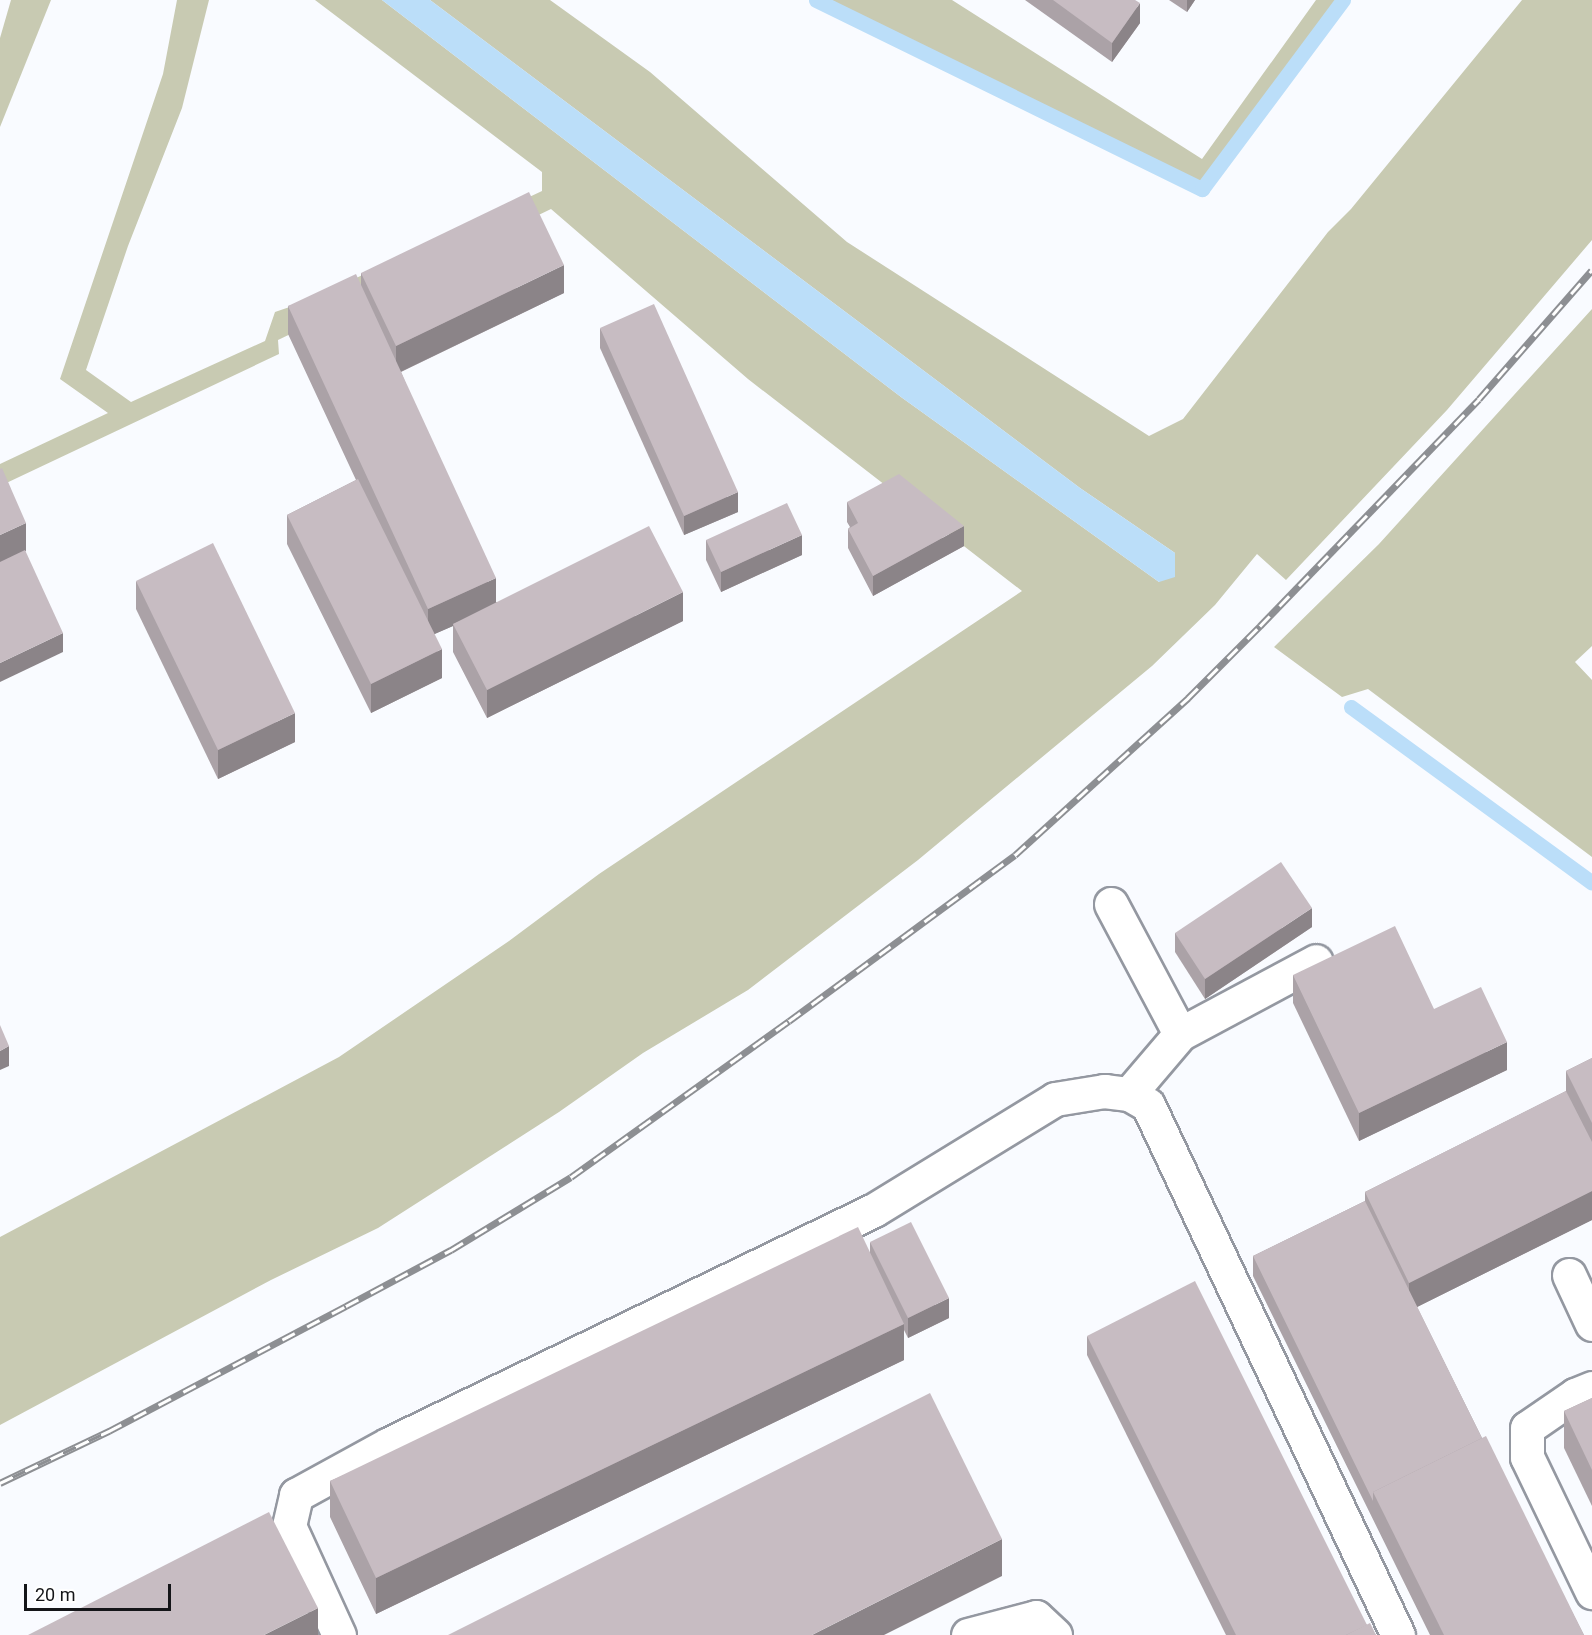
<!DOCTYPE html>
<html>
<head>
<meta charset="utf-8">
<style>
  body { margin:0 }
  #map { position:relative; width:1592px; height:1635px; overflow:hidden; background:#f9fbff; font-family:Roboto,sans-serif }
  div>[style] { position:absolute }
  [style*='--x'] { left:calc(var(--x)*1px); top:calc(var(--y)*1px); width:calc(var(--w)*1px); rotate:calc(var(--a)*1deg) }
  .green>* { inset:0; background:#c8cab2 }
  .water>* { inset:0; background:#bbdef9 }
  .stream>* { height:15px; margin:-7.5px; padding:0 7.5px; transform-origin:7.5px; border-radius:7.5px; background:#bbdef9 }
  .roads { filter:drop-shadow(2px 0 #9498a1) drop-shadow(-2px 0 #9498a1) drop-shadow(0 2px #9498a1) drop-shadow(0 -2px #9498a1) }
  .minor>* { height:33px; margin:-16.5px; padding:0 16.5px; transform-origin:16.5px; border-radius:16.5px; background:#fff }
  .rail>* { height:7px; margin-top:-3.5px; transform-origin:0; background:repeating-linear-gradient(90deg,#fff 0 14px,#8d8f93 0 28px); box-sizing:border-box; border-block:2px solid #8d8f93 }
  .wall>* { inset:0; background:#aba2a7 }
  .shaded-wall>* { inset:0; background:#8b8488 }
  .building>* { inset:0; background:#c7bcc2 }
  span { translate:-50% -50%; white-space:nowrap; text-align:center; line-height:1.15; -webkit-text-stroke:6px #fff; paint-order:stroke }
  .scale { position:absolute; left:24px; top:1584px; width:147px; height:27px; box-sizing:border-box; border:3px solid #141518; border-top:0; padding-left:8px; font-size:18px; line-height:21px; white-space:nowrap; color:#141518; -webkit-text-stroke:4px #fff; paint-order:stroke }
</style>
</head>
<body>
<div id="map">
  <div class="green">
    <div style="clip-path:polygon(11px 0,51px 0,0 127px,0 38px)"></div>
    <div style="clip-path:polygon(177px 0,209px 0,182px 108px,128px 246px,86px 370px,131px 402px,265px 341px,275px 312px,307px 301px,542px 191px,542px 172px,315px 0,382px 0,901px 397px,1159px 582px,1175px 553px,1080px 488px,430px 0,550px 0,650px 72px,847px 242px,1149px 436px,1183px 419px,1328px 232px,1351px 209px,1522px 0,1592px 0,1592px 240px,1447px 410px,1286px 580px,1257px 554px,1215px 605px,1152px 666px,918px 860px,748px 990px,643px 1053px,559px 1112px,378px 1228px,271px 1280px,0 1425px,0 1237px,339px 1057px,509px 941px,599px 874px,1022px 591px,748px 379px,551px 209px,278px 340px,279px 354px,0 486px,0 464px,108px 413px,60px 379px,163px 74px)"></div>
    <div style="clip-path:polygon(825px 0,952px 0,1202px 159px,1316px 0,1339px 0,1201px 185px)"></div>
    <div style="clip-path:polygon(1592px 309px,1592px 646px,1575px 662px,1592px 680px,1592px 857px,1368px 689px,1342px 697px,1274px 647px,1379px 544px)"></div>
  </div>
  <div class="water">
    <div style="clip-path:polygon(382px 0,430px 0,1080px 488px,1175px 553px,1175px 577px,1159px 582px,901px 397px)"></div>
  </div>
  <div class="stream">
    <div style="--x:816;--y:0;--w:430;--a:26.1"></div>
    <div style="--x:1202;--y:189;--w:236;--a:-53.3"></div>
    <div style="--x:1351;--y:707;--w:298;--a:36.1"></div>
  </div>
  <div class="roads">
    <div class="minor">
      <div style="--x:1111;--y:904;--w:147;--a:62"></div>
      <div style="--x:1129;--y:1094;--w:79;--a:-49.6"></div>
      <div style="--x:1180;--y:1034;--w:154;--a:-28.2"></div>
      <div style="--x:1569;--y:1275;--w:54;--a:64.9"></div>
      <div style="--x:1592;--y:1388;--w:18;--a:158"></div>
      <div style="--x:1575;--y:1395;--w:58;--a:145.5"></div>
      <div style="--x:1527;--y:1428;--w:29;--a:90"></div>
      <div style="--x:1527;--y:1457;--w:150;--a:64.3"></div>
      <div style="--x:339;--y:1635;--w:120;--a:-114.6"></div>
      <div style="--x:289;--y:1526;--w:32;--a:-77"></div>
      <div style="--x:296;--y:1495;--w:106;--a:-28.7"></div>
      <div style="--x:389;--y:1444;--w:538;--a:-25.76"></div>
      <div style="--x:874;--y:1210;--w:212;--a:-31.5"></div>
      <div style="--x:1055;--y:1099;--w:50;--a:-9.3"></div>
      <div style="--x:1104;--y:1091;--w:25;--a:7"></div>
      <div style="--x:1129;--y:1094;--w:22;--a:30"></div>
      <div style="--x:1148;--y:1105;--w:586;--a:64.75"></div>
      <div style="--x:968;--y:1635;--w:70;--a:-14.8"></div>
      <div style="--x:1036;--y:1617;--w:26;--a:43"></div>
    </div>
  </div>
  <div class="rail">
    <div style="--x:0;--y:1483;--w:121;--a:-25.5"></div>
    <div style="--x:109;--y:1431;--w:268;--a:-27.8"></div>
    <div style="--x:346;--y:1306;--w:119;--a:-28.1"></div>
    <div style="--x:451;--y:1250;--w:140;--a:-31.3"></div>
    <div style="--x:571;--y:1177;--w:268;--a:-35.6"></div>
    <div style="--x:789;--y:1021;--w:280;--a:-36.3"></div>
    <div style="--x:1015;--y:855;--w:234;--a:-42.2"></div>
    <div style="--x:1188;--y:698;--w:102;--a:-45"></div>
    <div style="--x:1260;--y:626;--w:315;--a:-46"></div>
    <div style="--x:1479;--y:399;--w:171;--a:-48.8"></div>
  </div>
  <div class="wall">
    <div style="clip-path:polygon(1025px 0,1135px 0,1140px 23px,1112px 62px)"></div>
    <div style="clip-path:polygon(1169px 0,1195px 0,1187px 12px)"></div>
    <div style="clip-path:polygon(361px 273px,564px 293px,401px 372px,496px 602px,683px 621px,487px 718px,453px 652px,453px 626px,434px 634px,442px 678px,371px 713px,287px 544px,287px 515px,356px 480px,288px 334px,288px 306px,361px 286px)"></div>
    <div style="clip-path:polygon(600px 328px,738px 512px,684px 535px,600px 348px)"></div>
    <div style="clip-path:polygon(847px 502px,964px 546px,873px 596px,848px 548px,848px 529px,850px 527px,847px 522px)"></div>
    <div style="clip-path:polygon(706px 540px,802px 555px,721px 592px,706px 560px)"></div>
    <div style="clip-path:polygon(136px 581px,295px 742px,218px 779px,136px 609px)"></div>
    <div style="clip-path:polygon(1312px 927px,1205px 999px,1175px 952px,1175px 933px)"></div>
    <div style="clip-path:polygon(1293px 975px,1434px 1009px,1507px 1070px,1359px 1141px,1293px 1003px)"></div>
    <div style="clip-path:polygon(1592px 1058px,1592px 1220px,1417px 1307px,1482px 1438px,1584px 1635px,1430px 1635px,1253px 1276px,1253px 1256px,1365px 1201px,1365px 1192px,1566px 1091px,1566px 1071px)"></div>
    <div style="clip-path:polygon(870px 1242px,949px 1318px,908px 1338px,904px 1330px,904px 1360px,376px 1614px,330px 1517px,330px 1481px,870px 1253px)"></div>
    <div style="clip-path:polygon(1087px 1336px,1367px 1625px,1376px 1635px,1226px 1635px,1087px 1355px)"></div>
    <div style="clip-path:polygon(1592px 1398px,1592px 1506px,1564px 1448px,1564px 1411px)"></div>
  </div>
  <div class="shaded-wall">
    <div style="clip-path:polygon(1187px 0,1195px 0,1187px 12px)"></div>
    <div style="clip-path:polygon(1140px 3px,1140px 23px,1112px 62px,1112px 43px)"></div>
    <div style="clip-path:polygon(564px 265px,564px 293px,396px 374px,396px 346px)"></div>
    <div style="clip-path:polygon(738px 492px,738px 512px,684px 535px,684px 516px)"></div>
    <div style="clip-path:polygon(26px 523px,26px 551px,0 563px,0 535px)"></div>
    <div style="clip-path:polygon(964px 526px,964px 546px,873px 596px,873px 576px)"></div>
    <div style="clip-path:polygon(802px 535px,802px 555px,721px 592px,721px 572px)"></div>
    <div style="clip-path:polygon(496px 578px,496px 606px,453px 624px,453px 626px,428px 637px,428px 609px)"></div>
    <div style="clip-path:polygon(683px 592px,683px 621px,487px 718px,487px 690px)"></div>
    <div style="clip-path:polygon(63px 633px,63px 652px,0 682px,0 663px)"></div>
    <div style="clip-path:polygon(442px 649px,442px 678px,371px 713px,371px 684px)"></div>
    <div style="clip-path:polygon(295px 713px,295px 742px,218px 779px,218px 750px)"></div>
    <div style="clip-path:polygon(1312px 908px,1312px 927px,1205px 999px,1205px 979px)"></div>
    <div style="clip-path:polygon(1507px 1042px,1507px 1070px,1359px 1141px,1359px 1113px)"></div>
    <div style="clip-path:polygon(9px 1046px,9px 1066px,0 1070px,0 1051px)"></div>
    <div style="clip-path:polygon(1592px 1191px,1592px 1220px,1409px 1311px,1409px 1283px)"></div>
    <div style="clip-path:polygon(949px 1298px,949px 1318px,908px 1338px,908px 1318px)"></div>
    <div style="clip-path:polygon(904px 1324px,904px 1360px,376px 1614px,376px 1578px)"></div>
    <div style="clip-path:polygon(1002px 1539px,1002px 1576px,884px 1635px,812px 1635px)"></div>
    <div style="clip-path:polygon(318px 1608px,318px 1635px,264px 1635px)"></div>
  </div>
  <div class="building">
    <div style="clip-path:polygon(1053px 0,1135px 0,1140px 3px,1112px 43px)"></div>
    <div style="clip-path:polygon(529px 192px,564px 265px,396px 346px,361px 273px)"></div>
    <div style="clip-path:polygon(356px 274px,496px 578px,428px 609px,288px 306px)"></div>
    <div style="clip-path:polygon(654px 304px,738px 492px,684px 516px,600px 328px)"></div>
    <div style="clip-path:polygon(2px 468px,26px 523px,0 535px,0 469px)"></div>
    <div style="clip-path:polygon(899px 474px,964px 526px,873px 576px,848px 529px,858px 523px,847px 502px)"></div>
    <div style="clip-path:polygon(358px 479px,442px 649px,371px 684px,287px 515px)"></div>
    <div style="clip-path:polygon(787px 503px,802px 535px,721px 572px,706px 540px)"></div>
    <div style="clip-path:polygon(649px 526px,683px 592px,487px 690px,453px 624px)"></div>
    <div style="clip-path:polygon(213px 543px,295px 713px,218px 750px,136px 581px)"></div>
    <div style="clip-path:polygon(25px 550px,63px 633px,0 663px,0 562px)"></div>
    <div style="clip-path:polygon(1281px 862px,1312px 908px,1205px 979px,1175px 933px)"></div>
    <div style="clip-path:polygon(1395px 926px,1434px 1009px,1481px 987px,1507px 1042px,1359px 1113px,1293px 975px)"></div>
    <div style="clip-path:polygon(0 1025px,9px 1046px,0 1051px)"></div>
    <div style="clip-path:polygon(1592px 1058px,1592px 1123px,1566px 1071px)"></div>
    <div style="clip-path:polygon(1566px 1091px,1592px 1142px,1592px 1191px,1409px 1283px,1365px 1192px)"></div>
    <div style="clip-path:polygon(1365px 1201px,1482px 1438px,1373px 1492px,1373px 1501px,1253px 1256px)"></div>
    <div style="clip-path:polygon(911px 1222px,949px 1298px,908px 1318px,870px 1242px)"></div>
    <div style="clip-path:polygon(858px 1227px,904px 1324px,376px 1578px,330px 1481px)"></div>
    <div style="clip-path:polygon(1195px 1281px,1367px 1625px,1346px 1635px,1236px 1635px,1087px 1336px)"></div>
    <div style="clip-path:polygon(930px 1393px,1002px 1539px,812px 1635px,448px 1635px)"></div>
    <div style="clip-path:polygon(1592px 1398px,1592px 1470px,1564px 1411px)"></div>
    <div style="clip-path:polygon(1486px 1436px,1584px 1635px,1444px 1635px,1373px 1492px)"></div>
    <div style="clip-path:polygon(269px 1512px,318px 1608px,264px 1635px,28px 1635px)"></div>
    <div style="clip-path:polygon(1370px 1623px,1376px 1635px,1346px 1635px)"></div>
  </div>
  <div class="scale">20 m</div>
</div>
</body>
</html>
